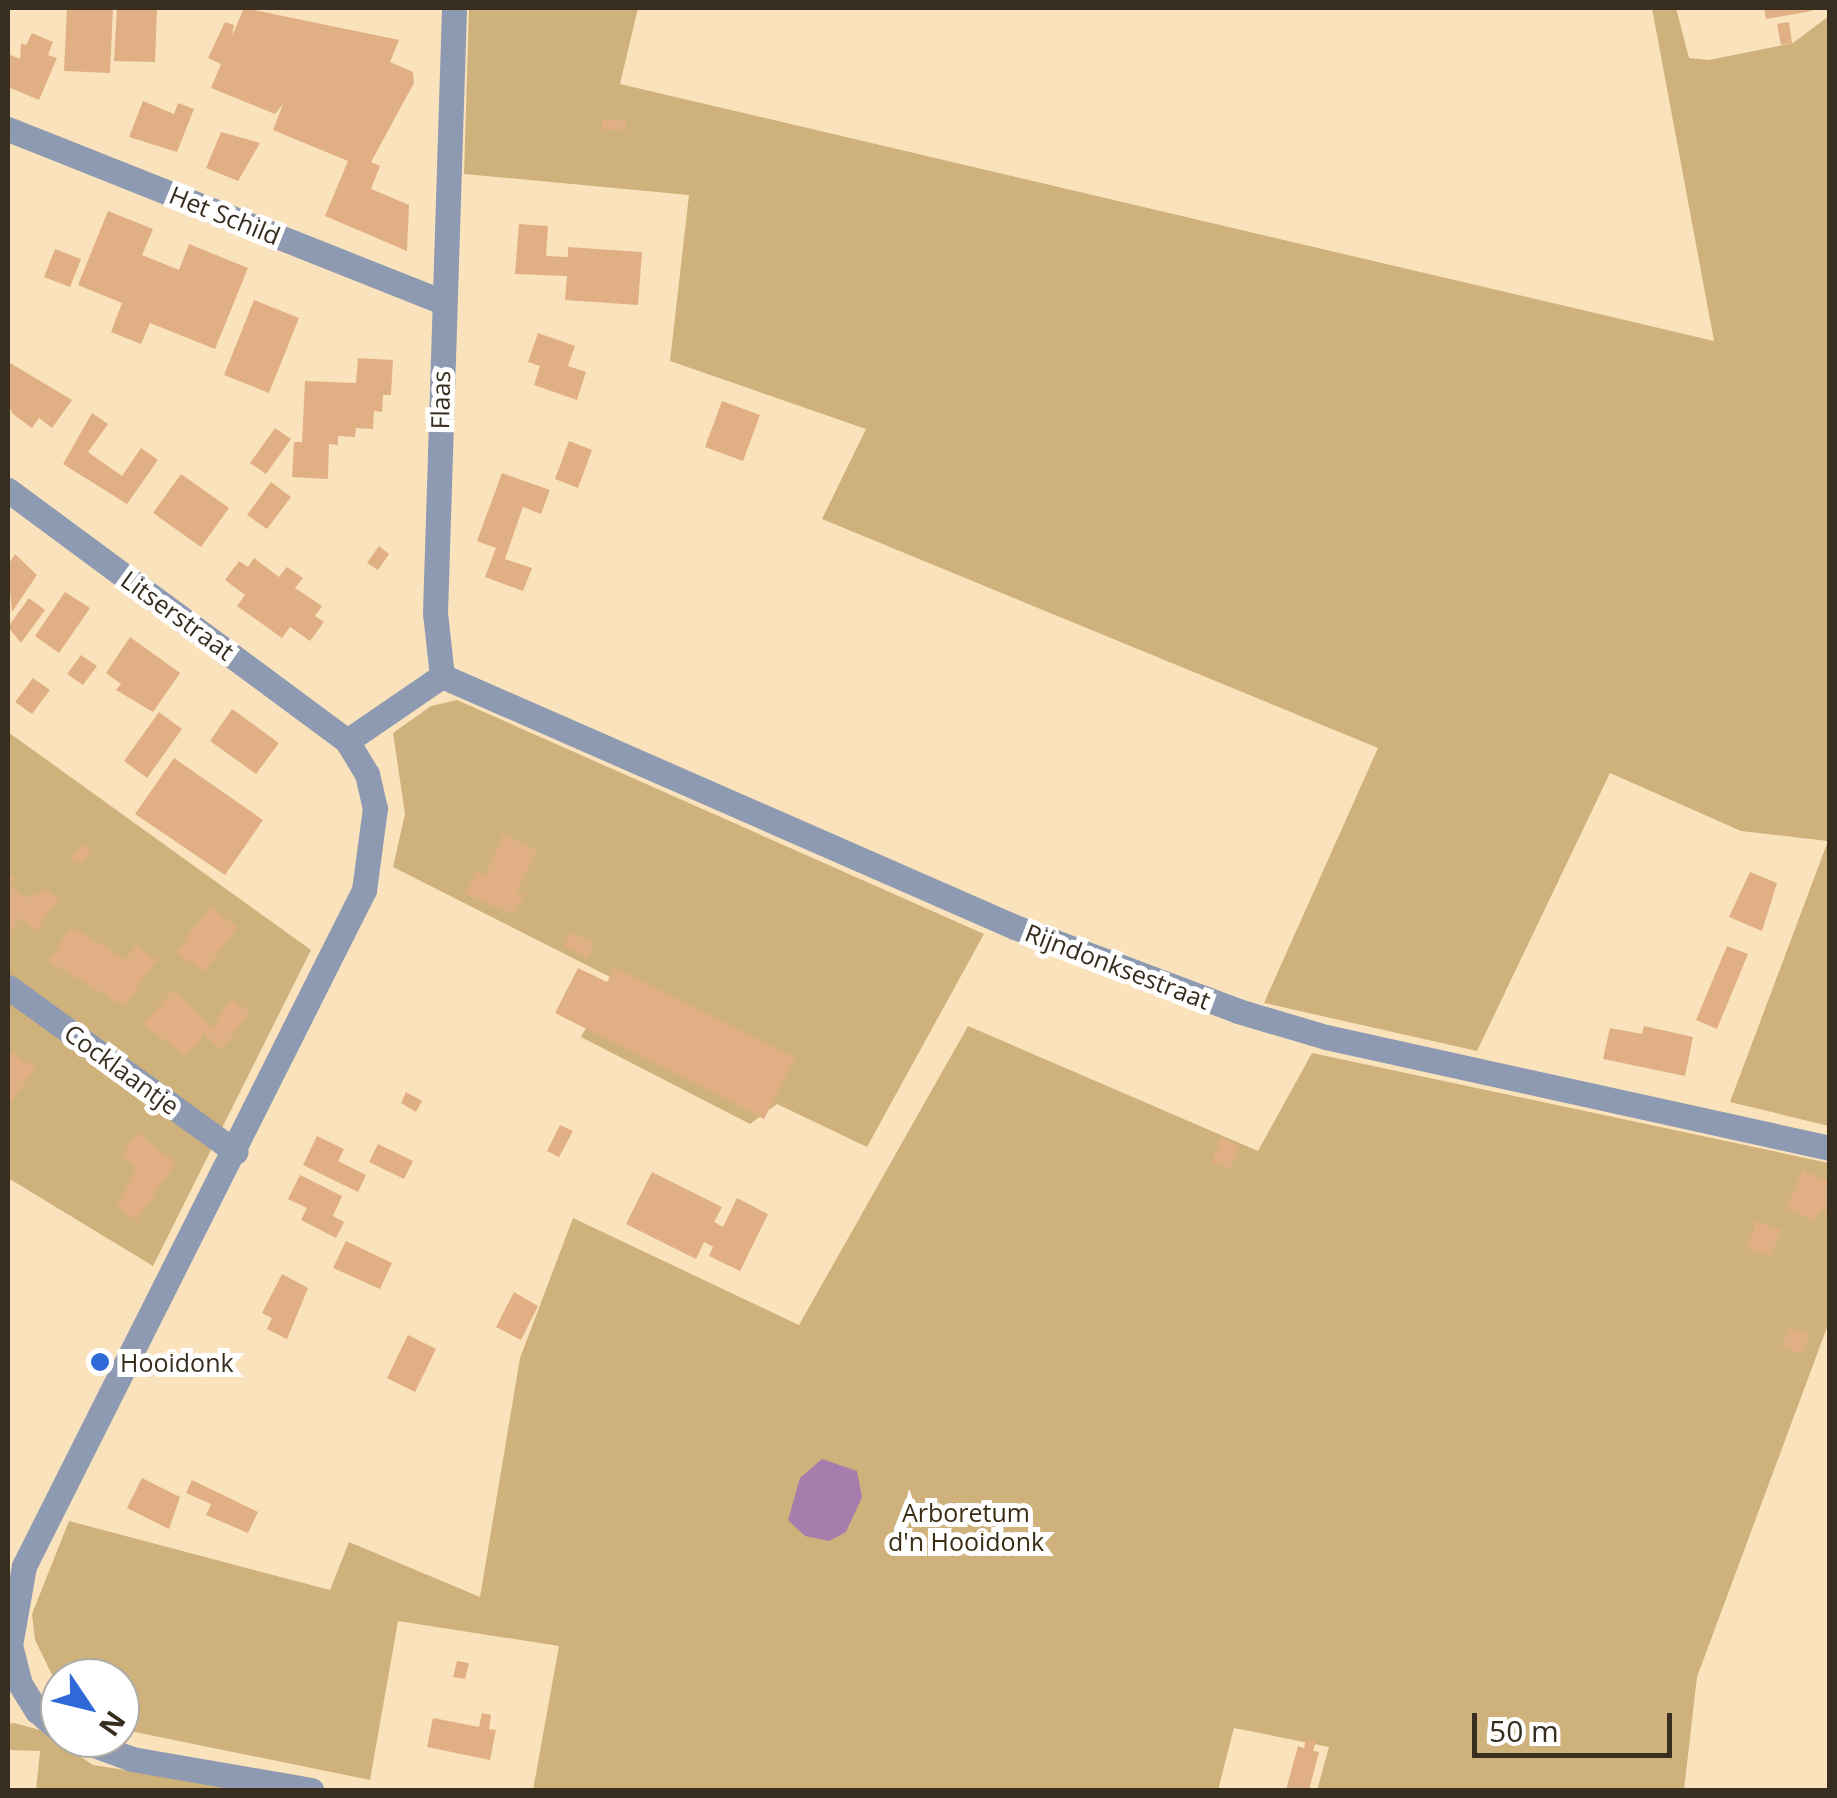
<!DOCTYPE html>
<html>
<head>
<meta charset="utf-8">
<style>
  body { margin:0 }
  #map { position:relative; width:1837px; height:1798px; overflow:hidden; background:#fae3bc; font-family:"Open Sans",sans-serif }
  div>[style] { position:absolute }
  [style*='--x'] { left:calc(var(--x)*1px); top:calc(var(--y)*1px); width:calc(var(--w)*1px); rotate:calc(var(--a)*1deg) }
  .green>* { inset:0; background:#cfb17c }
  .water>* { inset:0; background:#a67ead }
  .building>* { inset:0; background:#e1af84 }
  .minor>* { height:25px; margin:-12.5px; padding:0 12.5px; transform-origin:12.5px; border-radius:12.5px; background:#8d9ab1 }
  .tertiary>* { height:25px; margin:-12.5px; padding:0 12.5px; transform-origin:12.5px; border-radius:12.5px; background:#8d9ab1 }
  .dots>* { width:28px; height:28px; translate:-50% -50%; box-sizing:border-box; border:5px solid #fff; border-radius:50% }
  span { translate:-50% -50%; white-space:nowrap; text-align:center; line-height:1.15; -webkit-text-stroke:10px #fff; paint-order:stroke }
  .street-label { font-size:25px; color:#372e1f }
  .poi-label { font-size:25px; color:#372e1f }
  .left { translate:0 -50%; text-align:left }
  .park-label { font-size:25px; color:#3c2e14 }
  .frame { position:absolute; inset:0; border:10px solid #372e1f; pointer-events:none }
  .north { position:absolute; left:40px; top:1658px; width:100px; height:100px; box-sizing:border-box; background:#fff; border:2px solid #afaba5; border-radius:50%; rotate:125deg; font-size:28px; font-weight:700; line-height:40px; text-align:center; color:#372e1f }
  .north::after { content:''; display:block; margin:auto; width:35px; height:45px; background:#2e69d7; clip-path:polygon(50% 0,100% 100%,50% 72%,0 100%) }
  .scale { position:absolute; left:1472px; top:1713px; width:200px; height:45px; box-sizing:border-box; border:5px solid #372e1f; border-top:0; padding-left:12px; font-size:30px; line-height:35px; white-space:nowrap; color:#372e1f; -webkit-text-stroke:8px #fff; paint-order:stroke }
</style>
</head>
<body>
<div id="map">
  <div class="green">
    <div style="clip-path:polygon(469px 8px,638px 8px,620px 84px,1714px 341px,1652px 8px,1676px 8px,1689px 58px,1709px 60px,1793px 43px,1829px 16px,1829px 1126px,1730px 1102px,1828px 841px,1741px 831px,1610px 773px,1477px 1051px,1264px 1003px,1378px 748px,822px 519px,866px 429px,670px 361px,689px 195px,464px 174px)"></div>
    <div style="clip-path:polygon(457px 700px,984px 934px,867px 1147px,777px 1104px,750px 1124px,581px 1037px,614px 979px,393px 867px,405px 814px,393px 733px,431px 706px)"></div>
    <div style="clip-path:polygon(8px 732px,311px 950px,153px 1266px,8px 1178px)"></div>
    <div style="clip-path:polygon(968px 1026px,1258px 1151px,1312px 1053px,1829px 1163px,1829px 1322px,1697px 1677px,1684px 1790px,1317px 1790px,1329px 1747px,1234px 1728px,1218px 1790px,533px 1790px,559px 1646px,398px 1621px,370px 1780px,120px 1729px,120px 1678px,60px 1678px,60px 1691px,35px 1640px,32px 1614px,69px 1521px,330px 1590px,349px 1542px,480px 1597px,520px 1358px,573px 1218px,799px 1325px)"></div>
    <div style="clip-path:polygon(14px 1723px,40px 1730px,93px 1765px,250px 1790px,36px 1790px,40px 1751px,8px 1750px,8px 1724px)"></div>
  </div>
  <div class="water">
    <div style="clip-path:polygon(822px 1459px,857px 1471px,862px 1497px,846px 1532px,829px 1541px,805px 1536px,788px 1520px,800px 1478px)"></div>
  </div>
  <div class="building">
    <div style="clip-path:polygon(67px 8px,113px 8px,110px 73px,64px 71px)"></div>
    <div style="clip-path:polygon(117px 8px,157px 8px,155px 62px,114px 61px)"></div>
    <div style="clip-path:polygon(244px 8px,399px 40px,390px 62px,413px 72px,414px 83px,371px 162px,380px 166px,371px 189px,409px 205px,407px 251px,325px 216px,348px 161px,273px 130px,283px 104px,275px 114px,211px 88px,221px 64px,208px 58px,225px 22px,234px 25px,232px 36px)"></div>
    <div style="clip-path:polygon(1764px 8px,1812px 8px,1812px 11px,1766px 19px)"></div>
    <div style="clip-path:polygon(1789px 22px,1792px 43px,1781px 45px,1777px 24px)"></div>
    <div style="clip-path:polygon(32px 33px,53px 42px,48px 55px,57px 58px,39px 100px,8px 87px,8px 54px,20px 59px,21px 43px,26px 45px)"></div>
    <div style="clip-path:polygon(143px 101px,174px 114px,178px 103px,194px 109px,177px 152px,129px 137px)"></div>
    <div style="clip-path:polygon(602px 119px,626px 121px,626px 131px,602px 129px)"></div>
    <div style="clip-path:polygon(221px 132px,260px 143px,238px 181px,206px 168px)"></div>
    <div style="clip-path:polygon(108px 211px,153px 229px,142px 255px,179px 270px,189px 244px,248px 268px,215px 349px,150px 323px,141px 344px,111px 332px,122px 303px,78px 285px)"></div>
    <div style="clip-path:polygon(519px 224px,548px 226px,546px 256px,568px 257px,568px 247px,642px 252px,638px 305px,565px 300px,567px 276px,515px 274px)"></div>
    <div style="clip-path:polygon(55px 249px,81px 259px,70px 287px,44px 277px)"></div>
    <div style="clip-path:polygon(254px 300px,299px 318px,269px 393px,224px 375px)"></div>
    <div style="clip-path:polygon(538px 333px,575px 346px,568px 366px,586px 372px,577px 400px,534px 385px,540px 366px,528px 362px)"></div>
    <div style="clip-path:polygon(358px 358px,393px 360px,391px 395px,383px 395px,382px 412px,374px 411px,373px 429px,356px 428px,355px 437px,338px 436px,338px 445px,329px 444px,328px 479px,292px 477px,294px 442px,302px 442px,305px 381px,356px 383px)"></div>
    <div style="clip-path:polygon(10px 363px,72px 400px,52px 428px,39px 418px,32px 428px,13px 414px,8px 405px)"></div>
    <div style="clip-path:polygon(722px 401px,760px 415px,743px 461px,705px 447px)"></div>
    <div style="clip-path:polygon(92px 413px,108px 424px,88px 452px,122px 476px,141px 448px,158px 460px,127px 504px,63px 464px)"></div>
    <div style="clip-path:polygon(275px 428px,291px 439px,266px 474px,250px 463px)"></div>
    <div style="clip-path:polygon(569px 441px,592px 450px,578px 488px,555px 479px)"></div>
    <div style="clip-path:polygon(502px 473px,550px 490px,541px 514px,523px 507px,505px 559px,532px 568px,523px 591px,485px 577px,496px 548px,477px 541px)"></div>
    <div style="clip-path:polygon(181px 474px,229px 508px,201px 547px,153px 513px)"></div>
    <div style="clip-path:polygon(271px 482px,291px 497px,267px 529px,247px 515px)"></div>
    <div style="clip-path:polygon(379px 546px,389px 554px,378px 570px,367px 563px)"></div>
    <div style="clip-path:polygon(15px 554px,37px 575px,12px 612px,8px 565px)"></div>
    <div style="clip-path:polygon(254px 558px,279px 577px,287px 567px,303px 578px,295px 588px,322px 606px,315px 616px,324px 622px,310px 641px,290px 627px,282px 638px,237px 606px,245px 595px,225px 580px,239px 561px,248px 567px)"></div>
    <div style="clip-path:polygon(65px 592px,90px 608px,59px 653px,35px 636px)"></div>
    <div style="clip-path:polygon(29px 598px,45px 610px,21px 643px,8px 627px)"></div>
    <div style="clip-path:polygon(130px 637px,180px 673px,153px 712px,116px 690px,121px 684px,106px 673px)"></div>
    <div style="clip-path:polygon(81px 655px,97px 666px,83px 685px,67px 674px)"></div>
    <div style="clip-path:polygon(33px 678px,50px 690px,32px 714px,15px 702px)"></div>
    <div style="clip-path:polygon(232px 709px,279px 743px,256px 774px,210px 741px)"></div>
    <div style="clip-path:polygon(159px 712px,182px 729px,147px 778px,124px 761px)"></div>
    <div style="clip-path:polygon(174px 758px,263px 820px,225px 875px,135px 814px)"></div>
    <div style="clip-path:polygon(503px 834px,537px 851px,517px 891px,524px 895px,514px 914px,464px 894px,476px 871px,486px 875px)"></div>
    <div style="clip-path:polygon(81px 844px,91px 850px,80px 865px,70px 859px)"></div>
    <div style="clip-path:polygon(1750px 872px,1777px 883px,1762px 931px,1729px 917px)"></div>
    <div style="clip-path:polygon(8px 873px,15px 878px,9px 886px,26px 898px,45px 889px,59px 898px,36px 931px,20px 918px,8px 937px)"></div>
    <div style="clip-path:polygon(210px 907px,237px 927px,204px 972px,176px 952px)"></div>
    <div style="clip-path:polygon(72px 927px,126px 959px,136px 946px,157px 960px,124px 1006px,48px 961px)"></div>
    <div style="clip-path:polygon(571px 932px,594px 944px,587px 958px,564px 946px)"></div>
    <div style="clip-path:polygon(1727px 946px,1748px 954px,1717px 1029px,1696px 1020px)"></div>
    <div style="clip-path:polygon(615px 967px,795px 1058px,764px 1119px,555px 1013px,578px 968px,607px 982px)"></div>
    <div style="clip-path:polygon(173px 990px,211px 1028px,232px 999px,250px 1012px,222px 1050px,202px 1032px,201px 1043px,185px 1055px,143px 1024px)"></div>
    <div style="clip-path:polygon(1644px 1026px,1693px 1037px,1685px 1076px,1603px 1059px,1610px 1028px,1642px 1034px)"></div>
    <div style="clip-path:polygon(12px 1052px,35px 1068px,8px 1107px,8px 1058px)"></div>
    <div style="clip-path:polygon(406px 1092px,422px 1101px,416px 1112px,401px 1103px)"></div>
    <div style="clip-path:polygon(560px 1125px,573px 1131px,559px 1157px,547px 1151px)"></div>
    <div style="clip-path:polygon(137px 1133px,176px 1162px,137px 1220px,117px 1207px,136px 1166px,122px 1156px)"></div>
    <div style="clip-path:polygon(317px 1136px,344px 1149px,338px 1161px,366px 1175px,358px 1192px,303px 1165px)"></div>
    <div style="clip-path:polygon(1221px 1138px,1240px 1146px,1230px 1169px,1212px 1162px)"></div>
    <div style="clip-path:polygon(378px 1144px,413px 1161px,404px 1179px,369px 1162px)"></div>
    <div style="clip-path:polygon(1803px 1170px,1830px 1182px,1830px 1213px,1821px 1209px,1815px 1221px,1786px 1208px)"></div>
    <div style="clip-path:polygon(652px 1172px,722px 1207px,714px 1222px,723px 1227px,737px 1198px,768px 1214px,740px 1271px,709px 1256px,713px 1247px,704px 1242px,696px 1259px,626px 1224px)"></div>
    <div style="clip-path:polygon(300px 1175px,342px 1196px,333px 1216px,344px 1222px,336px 1238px,301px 1220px,307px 1208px,288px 1199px)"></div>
    <div style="clip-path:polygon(1756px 1221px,1781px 1230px,1771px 1257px,1747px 1248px)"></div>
    <div style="clip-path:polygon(346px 1241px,392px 1263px,380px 1289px,333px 1268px)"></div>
    <div style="clip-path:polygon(282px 1274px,308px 1288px,287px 1339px,267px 1329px,272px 1318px,262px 1313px)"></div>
    <div style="clip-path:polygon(514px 1292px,538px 1306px,521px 1340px,496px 1327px)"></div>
    <div style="clip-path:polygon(1789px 1327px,1809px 1335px,1802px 1354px,1782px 1347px)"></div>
    <div style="clip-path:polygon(408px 1335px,436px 1349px,415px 1392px,387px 1378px)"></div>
    <div style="clip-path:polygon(142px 1478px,180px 1497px,169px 1529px,127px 1508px)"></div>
    <div style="clip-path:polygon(192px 1480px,258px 1512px,248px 1533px,206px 1515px,211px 1504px,186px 1493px)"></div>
    <div style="clip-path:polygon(457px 1661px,469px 1663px,465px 1679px,453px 1677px)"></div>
    <div style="clip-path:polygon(482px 1713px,491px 1715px,489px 1729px,496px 1730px,490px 1760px,427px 1747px,433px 1718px,479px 1727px)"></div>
    <div style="clip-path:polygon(1306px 1739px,1316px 1741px,1313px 1751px,1319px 1752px,1309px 1790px,1286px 1790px,1298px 1746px,1304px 1748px)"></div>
  </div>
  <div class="minor">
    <div style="--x:8;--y:129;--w:467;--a:21.7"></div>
    <div style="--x:442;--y:676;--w:626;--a:23.66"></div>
    <div style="--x:1015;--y:927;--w:238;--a:20.6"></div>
    <div style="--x:1238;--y:1011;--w:92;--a:16.5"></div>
    <div style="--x:1326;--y:1037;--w:516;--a:12.42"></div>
    <div style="--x:442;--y:676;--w:63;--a:-96.3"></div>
    <div style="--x:435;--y:613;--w:605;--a:-88.2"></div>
    <div style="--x:347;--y:741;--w:115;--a:-34.4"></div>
    <div style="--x:8;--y:987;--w:281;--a:35.9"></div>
  </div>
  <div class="tertiary">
    <div style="--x:8;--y:490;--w:422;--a:36.5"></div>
    <div style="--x:347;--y:741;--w:39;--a:59"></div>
    <div style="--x:367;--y:774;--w:35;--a:77"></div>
    <div style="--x:375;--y:808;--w:83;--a:97.6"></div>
    <div style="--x:364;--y:890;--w:757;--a:116.7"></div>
    <div style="--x:24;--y:1566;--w:80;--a:100"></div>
    <div style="--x:10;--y:1645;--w:40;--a:75.6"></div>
    <div style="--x:20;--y:1684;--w:32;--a:58"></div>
    <div style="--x:37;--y:1711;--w:30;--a:40"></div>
    <div style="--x:75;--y:1738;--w:61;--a:20.2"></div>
    <div style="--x:132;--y:1759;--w:182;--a:9.8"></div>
  </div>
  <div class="dots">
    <div style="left:100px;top:1362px;background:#2e69d7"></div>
  </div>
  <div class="street-label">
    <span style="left:225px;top:215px;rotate:22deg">Het Schild</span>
    <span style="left:440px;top:400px;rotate:-89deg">Flaas</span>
    <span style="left:178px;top:615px;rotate:36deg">Litserstraat</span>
    <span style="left:1118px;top:966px;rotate:21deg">Rijndonksestraat</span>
    <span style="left:122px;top:1069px;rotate:36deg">Cocklaantje</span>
  </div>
  <div class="poi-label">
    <span class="left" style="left:120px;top:1362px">Hooidonk</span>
  </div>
  <div class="park-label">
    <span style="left:966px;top:1527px">Arboretum<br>d'n Hooidonk</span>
  </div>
  <div class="frame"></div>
  <div class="north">N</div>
  <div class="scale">50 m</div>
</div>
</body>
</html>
